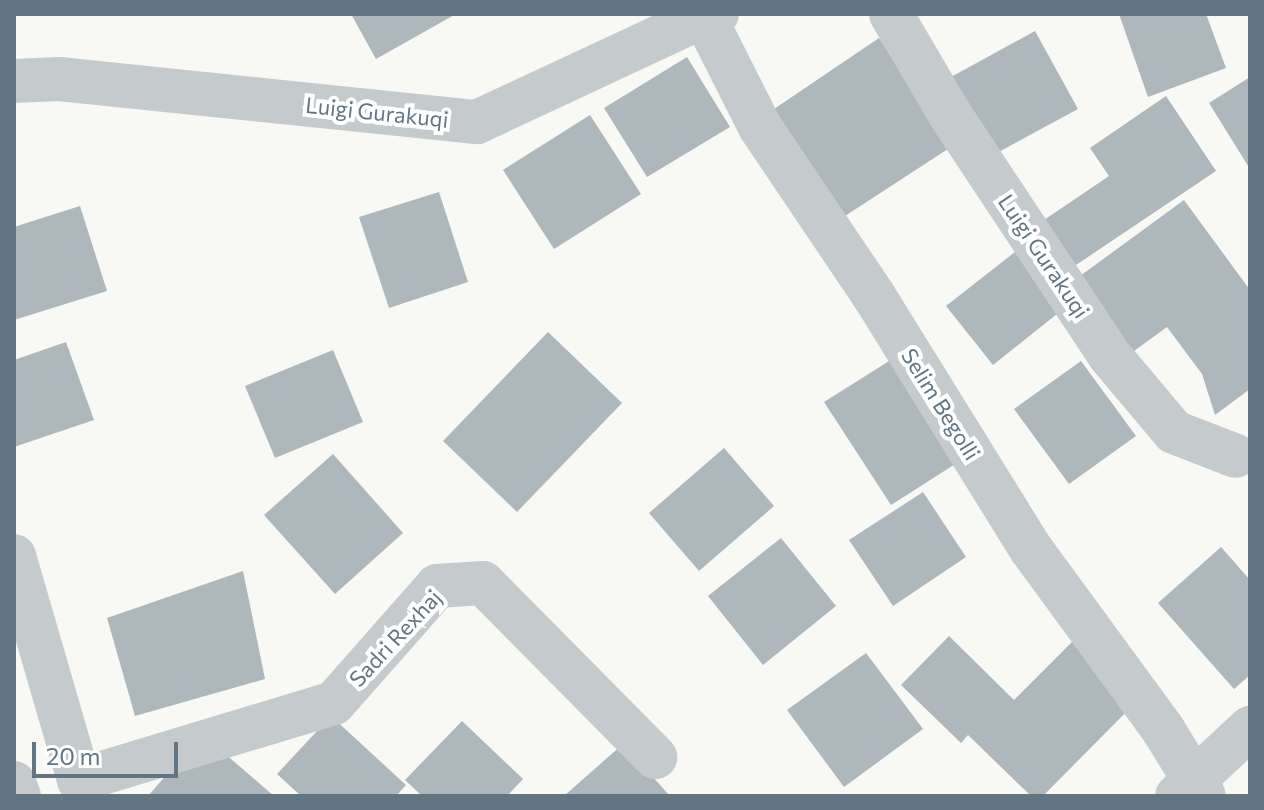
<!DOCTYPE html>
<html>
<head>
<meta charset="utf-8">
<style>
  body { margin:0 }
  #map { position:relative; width:1264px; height:810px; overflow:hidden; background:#f8f8f5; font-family:Commissioner,sans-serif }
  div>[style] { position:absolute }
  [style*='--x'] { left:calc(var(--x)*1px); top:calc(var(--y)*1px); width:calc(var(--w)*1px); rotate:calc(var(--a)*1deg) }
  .building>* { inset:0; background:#aeb7bc }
  .minor>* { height:44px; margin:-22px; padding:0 22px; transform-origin:22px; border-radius:22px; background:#c5cacd }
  span { translate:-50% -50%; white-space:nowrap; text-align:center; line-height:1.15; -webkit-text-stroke:8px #fff; paint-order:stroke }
  .street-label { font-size:22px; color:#617582 }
  .frame { position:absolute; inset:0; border:16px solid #617582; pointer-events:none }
  .scale { position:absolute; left:32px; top:742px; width:146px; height:36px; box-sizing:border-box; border:4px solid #617582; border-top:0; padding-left:10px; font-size:24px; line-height:28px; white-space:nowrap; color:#617582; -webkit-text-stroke:6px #fff; paint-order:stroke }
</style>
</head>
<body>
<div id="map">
  <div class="building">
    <div style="clip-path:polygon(351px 14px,456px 14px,376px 59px)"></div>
    <div style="clip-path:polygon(1119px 14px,1206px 14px,1226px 68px,1148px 97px)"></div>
    <div style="clip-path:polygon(1035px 31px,1078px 109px,993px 155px,951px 77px)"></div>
    <div style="clip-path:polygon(879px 38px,951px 147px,845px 216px,774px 109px)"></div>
    <div style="clip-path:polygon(687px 57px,730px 127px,647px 177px,604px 108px)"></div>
    <div style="clip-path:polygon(1250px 77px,1250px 169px,1209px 103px)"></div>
    <div style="clip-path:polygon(1166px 96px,1216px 171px,1070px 269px,1038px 224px,1109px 176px,1090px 148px)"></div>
    <div style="clip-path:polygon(590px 115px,641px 194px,554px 249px,503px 170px)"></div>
    <div style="clip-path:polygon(439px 192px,468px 282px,389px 308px,359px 217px)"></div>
    <div style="clip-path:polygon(1184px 200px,1250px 290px,1250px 389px,1215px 415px,1202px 374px,1167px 327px,1119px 362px,1065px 287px)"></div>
    <div style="clip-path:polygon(80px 206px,107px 291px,14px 320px,14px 227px)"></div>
    <div style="clip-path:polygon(1015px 252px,1062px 310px,993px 365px,946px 306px)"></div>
    <div style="clip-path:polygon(548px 332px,622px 403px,517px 512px,443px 441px)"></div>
    <div style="clip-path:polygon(66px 342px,94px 420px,14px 447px,14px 360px)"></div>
    <div style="clip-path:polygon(333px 350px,363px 422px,275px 458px,245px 386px)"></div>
    <div style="clip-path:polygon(894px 358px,960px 461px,891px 505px,824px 402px)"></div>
    <div style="clip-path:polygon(1081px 361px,1136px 436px,1069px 484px,1014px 409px)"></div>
    <div style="clip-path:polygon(724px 448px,774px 506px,699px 571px,649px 513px)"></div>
    <div style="clip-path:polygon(333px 454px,403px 533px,335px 594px,264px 515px)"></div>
    <div style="clip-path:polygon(923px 492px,966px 557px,893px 606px,849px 540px)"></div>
    <div style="clip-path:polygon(781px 538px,836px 606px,763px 665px,708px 596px)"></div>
    <div style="clip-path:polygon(1221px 547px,1250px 580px,1250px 675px,1234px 689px,1158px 603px)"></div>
    <div style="clip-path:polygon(243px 571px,265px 679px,135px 716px,107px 618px)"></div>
    <div style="clip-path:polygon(949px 636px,1014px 700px,1076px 638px,1139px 699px,1043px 796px,1031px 796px,968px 735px,961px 743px,901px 685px)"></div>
    <div style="clip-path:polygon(866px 653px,923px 729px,844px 787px,787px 710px)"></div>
    <div style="clip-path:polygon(331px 716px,406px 785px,396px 796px,301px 796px,277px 774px)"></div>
    <div style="clip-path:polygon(462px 721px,523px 779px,507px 796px,422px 796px,405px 780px)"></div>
    <div style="clip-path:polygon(202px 734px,274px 796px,148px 796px)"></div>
    <div style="clip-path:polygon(623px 744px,670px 796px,564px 796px)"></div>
  </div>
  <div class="minor">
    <div style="--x:891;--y:14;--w:115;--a:59.6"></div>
    <div style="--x:949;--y:113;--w:291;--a:56.5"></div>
    <div style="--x:1110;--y:356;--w:99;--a:49.9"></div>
    <div style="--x:1174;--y:432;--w:66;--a:21.2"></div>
    <div style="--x:704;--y:16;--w:124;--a:63.2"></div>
    <div style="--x:760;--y:127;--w:204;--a:56"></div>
    <div style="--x:874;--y:296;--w:298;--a:58.2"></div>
    <div style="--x:1031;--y:549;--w:225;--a:53.8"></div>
    <div style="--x:1164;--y:731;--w:76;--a:58.4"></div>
    <div style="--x:14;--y:81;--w:45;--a:-2.5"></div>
    <div style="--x:59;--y:79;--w:420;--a:5.9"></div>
    <div style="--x:477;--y:122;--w:251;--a:-25"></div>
    <div style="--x:704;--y:16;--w:13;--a:-9"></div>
    <div style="--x:14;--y:556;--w:233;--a:73.8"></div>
    <div style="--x:79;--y:780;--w:18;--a:61"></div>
    <div style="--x:79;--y:780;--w:266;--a:-16.8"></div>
    <div style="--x:334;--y:703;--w:156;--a:-48.6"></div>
    <div style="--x:437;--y:586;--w:46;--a:-3.7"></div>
    <div style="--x:483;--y:583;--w:245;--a:45.3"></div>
    <div style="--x:14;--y:783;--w:14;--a:69"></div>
    <div style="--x:1177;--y:796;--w:100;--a:-43"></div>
  </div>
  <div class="street-label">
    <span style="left:377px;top:112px;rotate:6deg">Luigi Gurakuqi</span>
    <span style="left:1044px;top:256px;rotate:56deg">Luigi Gurakuqi</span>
    <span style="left:941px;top:404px;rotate:58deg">Selim Begolli</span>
    <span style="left:395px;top:638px;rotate:-47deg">Sadri Rexhaj</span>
  </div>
  <div class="frame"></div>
  <div class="scale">20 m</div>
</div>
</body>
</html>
